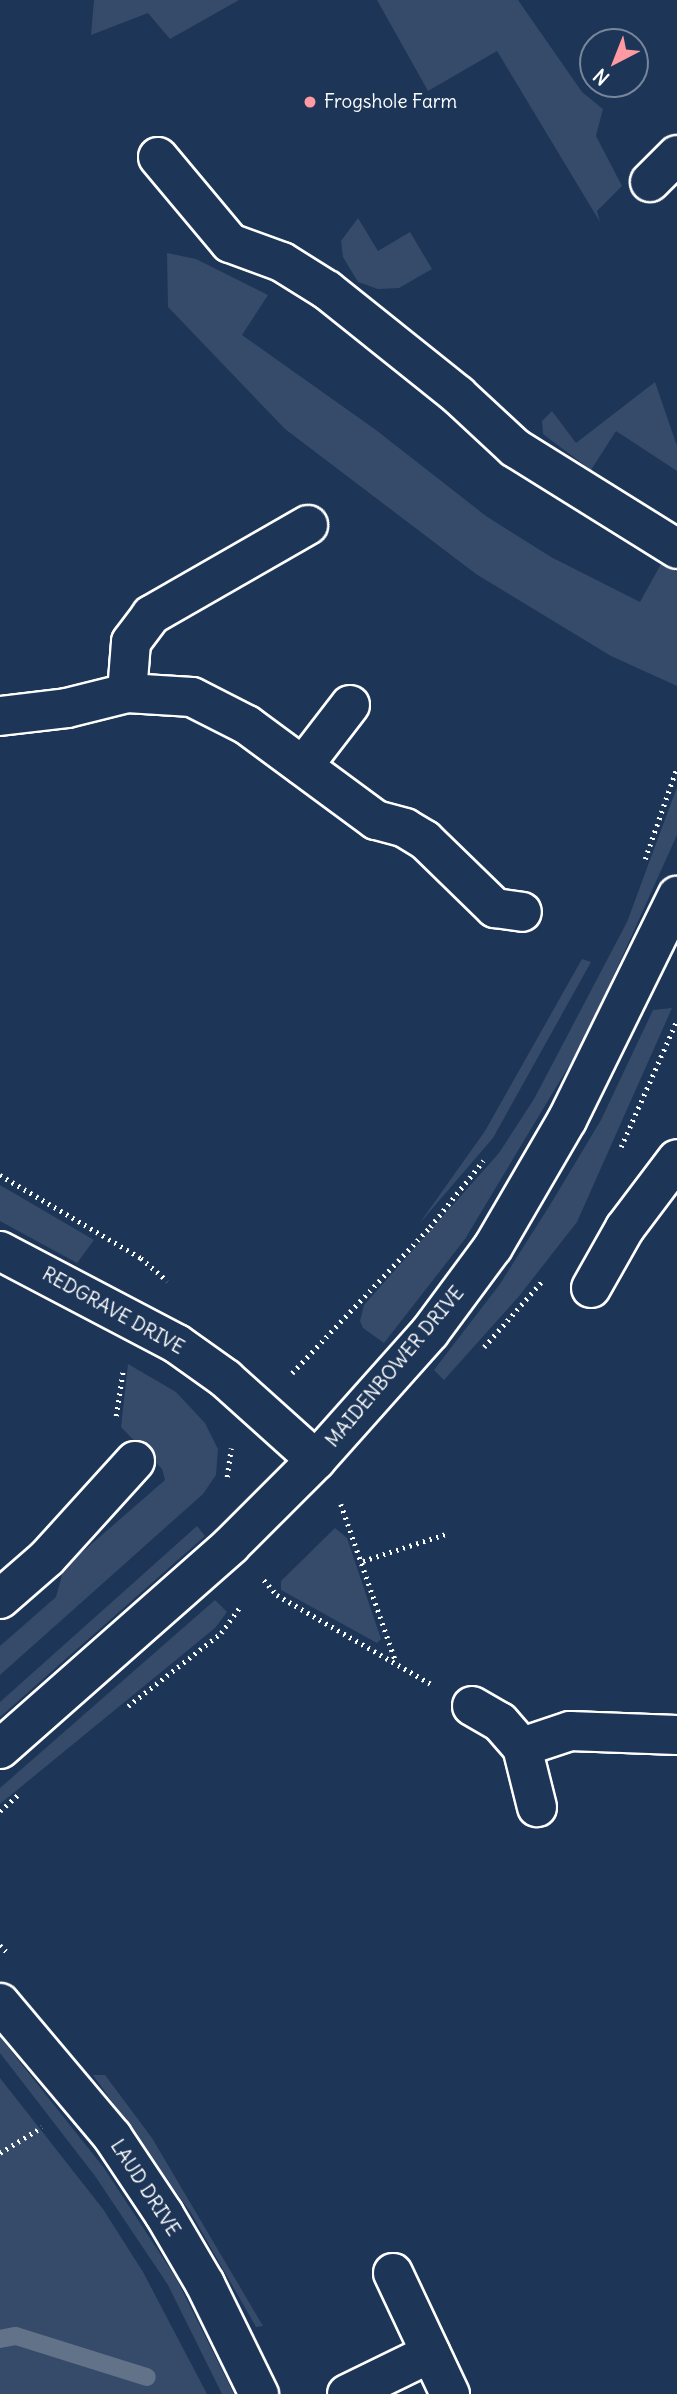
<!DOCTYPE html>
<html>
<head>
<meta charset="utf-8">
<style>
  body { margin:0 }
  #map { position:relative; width:677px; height:2394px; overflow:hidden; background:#1d3557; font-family:Delius,sans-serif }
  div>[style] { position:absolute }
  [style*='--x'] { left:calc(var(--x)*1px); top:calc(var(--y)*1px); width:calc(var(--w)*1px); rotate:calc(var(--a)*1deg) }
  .green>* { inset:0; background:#364b69 }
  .stream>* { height:18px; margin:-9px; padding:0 9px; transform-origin:9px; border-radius:9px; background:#617289 }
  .path>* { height:4.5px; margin-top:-2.25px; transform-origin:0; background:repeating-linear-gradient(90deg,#fff 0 2px,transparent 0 7px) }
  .roads { filter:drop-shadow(2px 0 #fff) drop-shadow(-2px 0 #fff) drop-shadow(0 2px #fff) drop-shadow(0 -2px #fff) }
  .minor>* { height:38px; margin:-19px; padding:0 19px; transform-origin:19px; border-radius:19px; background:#1d3557 }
  .dots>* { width:19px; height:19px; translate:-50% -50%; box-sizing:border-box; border:4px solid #1d3557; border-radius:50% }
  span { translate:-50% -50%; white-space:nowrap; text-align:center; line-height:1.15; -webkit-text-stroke:5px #1d3557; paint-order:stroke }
  .poi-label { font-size:19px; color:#fff }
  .left { translate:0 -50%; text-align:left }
  .street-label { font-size:19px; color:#fff }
  .north { position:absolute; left:579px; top:28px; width:70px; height:70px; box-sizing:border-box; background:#1d3557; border:2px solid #77869a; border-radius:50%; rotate:222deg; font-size:19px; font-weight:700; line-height:28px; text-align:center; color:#fff }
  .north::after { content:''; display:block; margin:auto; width:24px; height:32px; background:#ff9aa2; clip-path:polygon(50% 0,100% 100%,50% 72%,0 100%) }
</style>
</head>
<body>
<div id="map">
  <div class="green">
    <div style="clip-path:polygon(94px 0,239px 0,170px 39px,148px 13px,91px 35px)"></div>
    <div style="clip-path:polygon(377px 0,518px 0,582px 92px,603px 109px,596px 136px,622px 186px,597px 211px,600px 222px,497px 51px,428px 91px)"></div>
    <div style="clip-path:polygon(358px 218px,378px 251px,410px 232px,432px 269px,399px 288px,378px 289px,358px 282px,343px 257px,341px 241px)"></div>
    <div style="clip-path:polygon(167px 253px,196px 259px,268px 295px,242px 335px,376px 430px,486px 516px,551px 557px,640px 602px,661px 564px,677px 572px,677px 686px,611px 656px,476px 574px,285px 429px,168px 307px)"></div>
    <div style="clip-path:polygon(655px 382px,677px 446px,677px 471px,616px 431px,591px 470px,543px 434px,542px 421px,552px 411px,576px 443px)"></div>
    <div style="clip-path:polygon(677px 787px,677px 835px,585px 1039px,465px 1239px,384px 1343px,363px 1328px,360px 1321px,364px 1305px,499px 1153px,534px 1099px,627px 922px)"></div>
    <div style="clip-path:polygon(582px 959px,591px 962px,493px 1138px,419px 1224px,485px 1131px)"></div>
    <div style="clip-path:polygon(672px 1008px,577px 1222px,520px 1295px,444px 1380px,434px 1370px,500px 1284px,550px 1205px,601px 1120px,653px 1010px)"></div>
    <div style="clip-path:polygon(0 1185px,94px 1240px,77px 1263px,0 1221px)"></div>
    <div style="clip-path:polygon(128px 1364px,176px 1392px,205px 1423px,218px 1449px,216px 1475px,203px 1494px,0 1675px,0 1646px,56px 1597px,64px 1568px,165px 1480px,162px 1469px,121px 1427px)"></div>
    <div style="clip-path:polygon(197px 1526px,205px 1536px,0 1717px,0 1702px)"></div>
    <div style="clip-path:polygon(335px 1528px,347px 1538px,381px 1639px,377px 1643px,281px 1590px,281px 1581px)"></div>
    <div style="clip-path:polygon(215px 1600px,227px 1612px,215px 1628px,0 1804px,0 1788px)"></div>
    <div style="clip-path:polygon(0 2037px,104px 2168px,176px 2278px,234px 2394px,222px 2394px,168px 2285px,95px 2176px,0 2053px)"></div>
    <div style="clip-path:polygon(93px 2075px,105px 2075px,152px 2138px,263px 2326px,256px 2327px,191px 2213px)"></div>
    <div style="clip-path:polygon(0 2078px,103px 2209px,143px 2272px,207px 2394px,0 2394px)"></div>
  </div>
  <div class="stream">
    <div style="--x:0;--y:2339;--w:16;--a:-11"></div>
    <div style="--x:16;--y:2336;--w:137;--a:17.4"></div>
  </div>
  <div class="path">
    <div style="--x:645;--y:859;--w:97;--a:-70.8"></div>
    <div style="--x:621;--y:1147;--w:139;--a:-66.2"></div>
    <div style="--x:0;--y:1175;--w:164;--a:30.5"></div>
    <div style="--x:141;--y:1258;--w:35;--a:41"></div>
    <div style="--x:484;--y:1347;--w:89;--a:-48.6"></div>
    <div style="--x:292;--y:1373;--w:201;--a:-46.6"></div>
    <div style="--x:430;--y:1227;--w:85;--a:-51.2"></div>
    <div style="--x:116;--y:1416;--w:47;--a:-81.3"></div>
    <div style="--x:227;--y:1477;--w:29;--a:-82"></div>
    <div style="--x:341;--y:1504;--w:164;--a:70.8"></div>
    <div style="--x:363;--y:1561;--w:90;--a:-18"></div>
    <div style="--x:264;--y:1580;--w:20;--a:49"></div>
    <div style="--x:277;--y:1595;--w:178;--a:30"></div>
    <div style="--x:128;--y:1706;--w:118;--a:-38.1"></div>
    <div style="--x:221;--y:1633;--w:34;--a:-54"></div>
    <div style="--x:0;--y:1811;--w:24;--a:-42"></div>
    <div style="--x:0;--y:1945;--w:11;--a:45"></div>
    <div style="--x:0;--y:2153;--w:49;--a:-31.8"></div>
  </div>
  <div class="roads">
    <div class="minor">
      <div style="--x:158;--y:157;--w:112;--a:50.1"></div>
      <div style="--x:230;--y:243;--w:55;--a:20.1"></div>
      <div style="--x:282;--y:262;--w:53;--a:31.9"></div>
      <div style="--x:327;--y:290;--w:168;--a:38.7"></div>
      <div style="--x:458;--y:395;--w:78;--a:42.9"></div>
      <div style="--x:515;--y:448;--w:191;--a:31.9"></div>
      <div style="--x:650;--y:182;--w:38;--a:-45"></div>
      <div style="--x:127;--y:693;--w:51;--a:-85.5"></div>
      <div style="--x:131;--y:642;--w:34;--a:-53"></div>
      <div style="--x:151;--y:615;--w:181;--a:-29.8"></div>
      <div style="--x:0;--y:716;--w:67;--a:-6.8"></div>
      <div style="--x:67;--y:708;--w:62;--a:-14"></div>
      <div style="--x:127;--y:693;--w:65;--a:3.5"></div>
      <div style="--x:192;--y:697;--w:62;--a:27"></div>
      <div style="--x:247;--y:725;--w:160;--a:36.4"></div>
      <div style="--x:376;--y:820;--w:30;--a:15"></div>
      <div style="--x:405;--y:828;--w:23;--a:31"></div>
      <div style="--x:425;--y:840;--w:98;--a:44.2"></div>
      <div style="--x:495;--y:908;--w:27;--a:8"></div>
      <div style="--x:303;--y:766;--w:77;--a:-52.4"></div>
      <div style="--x:0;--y:1251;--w:200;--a:27.7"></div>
      <div style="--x:177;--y:1344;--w:60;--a:35.5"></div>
      <div style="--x:226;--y:1379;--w:121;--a:42"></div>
      <div style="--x:591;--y:1288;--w:69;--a:-60.5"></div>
      <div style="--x:625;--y:1228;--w:86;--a:-53"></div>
      <div style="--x:0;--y:1599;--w:62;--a:-41.1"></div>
      <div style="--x:47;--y:1558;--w:131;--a:-47.8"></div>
      <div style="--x:472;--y:1706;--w:32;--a:30"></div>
      <div style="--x:500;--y:1722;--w:33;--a:49"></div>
      <div style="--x:522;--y:1747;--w:62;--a:76"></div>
      <div style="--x:522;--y:1747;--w:51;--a:-18.4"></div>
      <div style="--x:570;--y:1731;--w:107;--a:2.1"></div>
      <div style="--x:0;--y:1749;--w:308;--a:-41.4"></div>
      <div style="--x:231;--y:1545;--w:120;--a:-45"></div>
      <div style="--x:316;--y:1460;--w:171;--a:-48.3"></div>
      <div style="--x:430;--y:1332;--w:106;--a:-53.5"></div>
      <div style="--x:493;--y:1247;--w:147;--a:-59.8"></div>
      <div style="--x:567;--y:1120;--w:250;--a:-63.8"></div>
      <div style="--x:0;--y:2003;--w:174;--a:49.9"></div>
      <div style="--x:112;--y:2136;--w:94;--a:56.3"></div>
      <div style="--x:164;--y:2214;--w:81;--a:59.6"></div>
      <div style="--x:205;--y:2284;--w:123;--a:63.9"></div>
      <div style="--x:393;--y:2273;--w:134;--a:64.8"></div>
      <div style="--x:347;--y:2394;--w:93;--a:-26"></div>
    </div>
  </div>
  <div class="dots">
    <div style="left:310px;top:102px;background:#ff9aa2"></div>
  </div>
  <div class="poi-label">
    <span class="left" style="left:324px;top:102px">Frogshole Farm</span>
  </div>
  <div class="street-label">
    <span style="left:113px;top:1311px;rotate:29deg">REDGRAVE DRIVE</span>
    <span style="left:395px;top:1367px;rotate:-50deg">MAIDENBOWER DRIVE</span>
    <span style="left:145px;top:2188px;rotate:57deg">LAUD DRIVE</span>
  </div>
  <div class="north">N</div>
</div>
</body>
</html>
